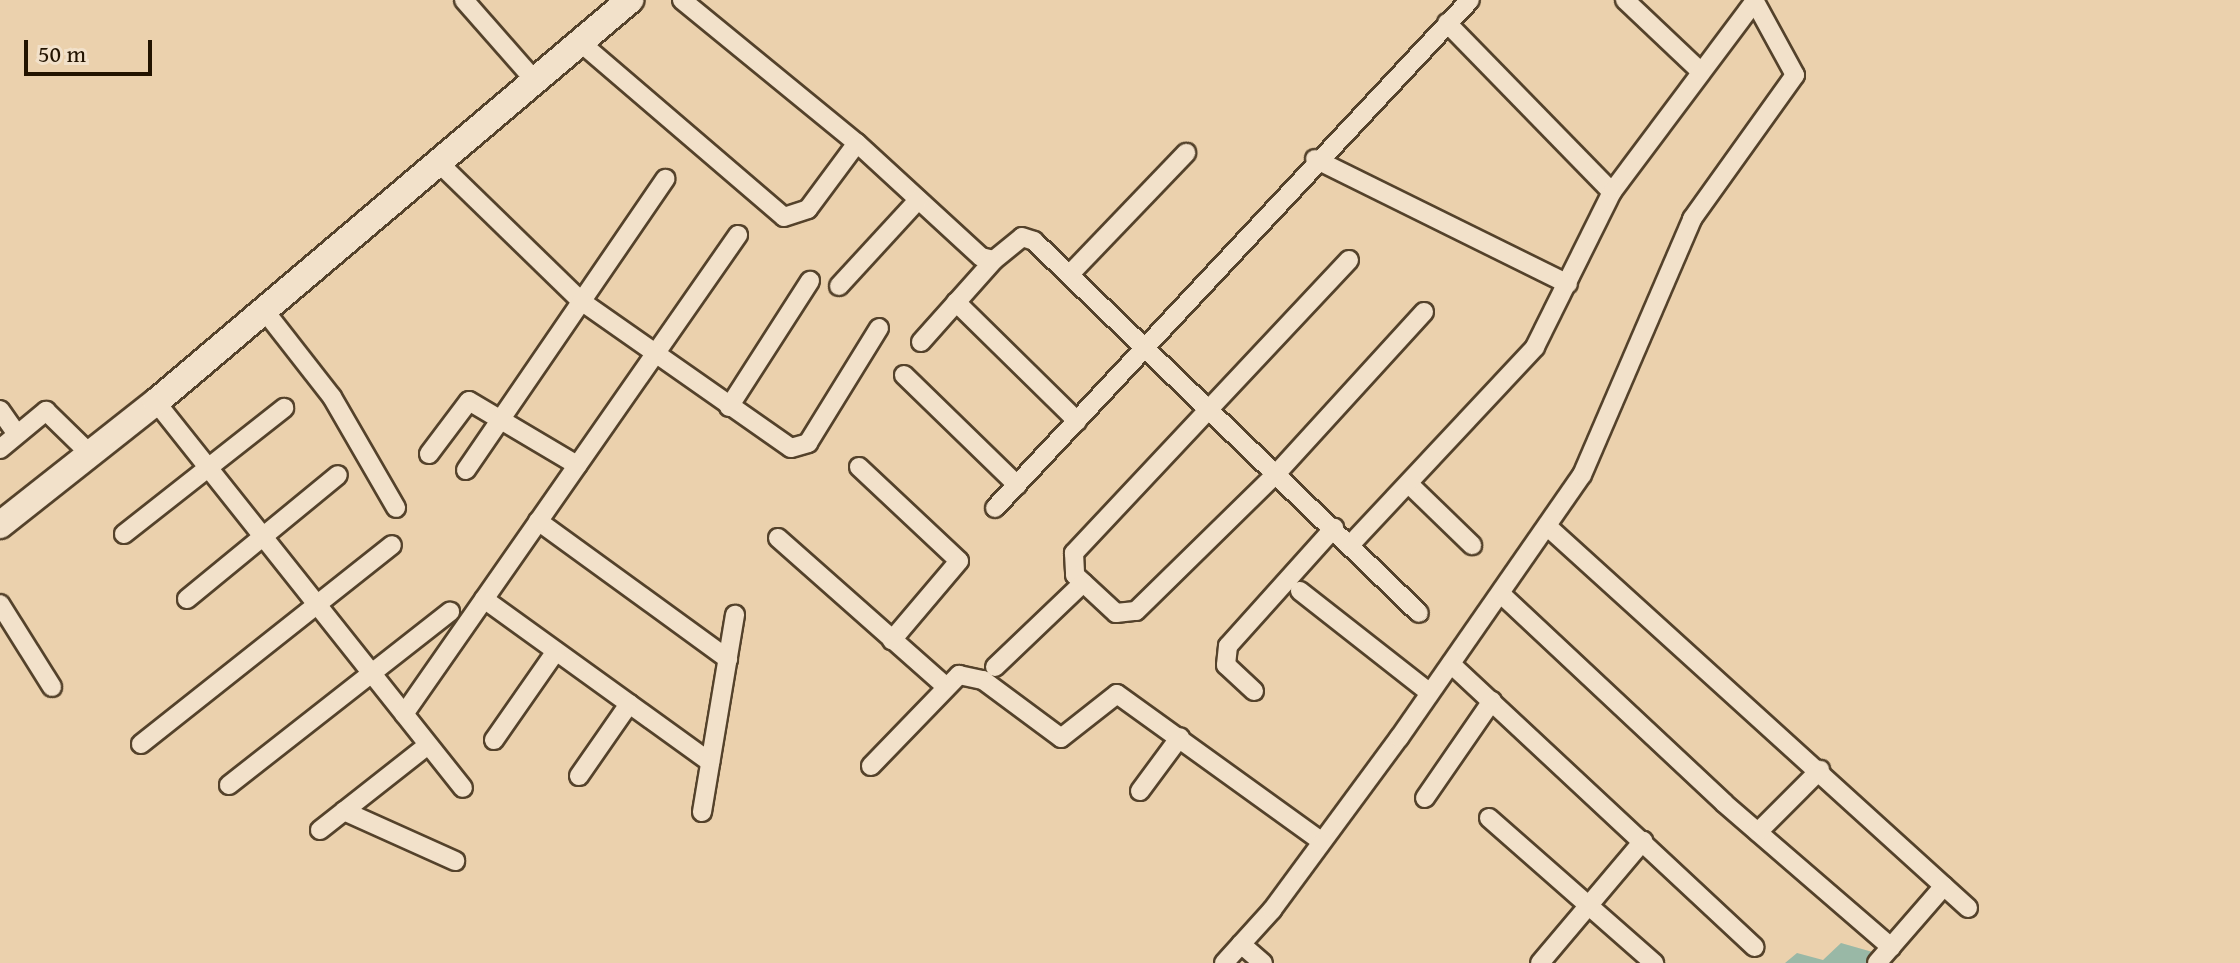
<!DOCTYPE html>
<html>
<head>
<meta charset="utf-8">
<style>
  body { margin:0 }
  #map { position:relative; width:2240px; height:963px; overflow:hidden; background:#ebd1ad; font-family:"Gentium Book Plus",serif }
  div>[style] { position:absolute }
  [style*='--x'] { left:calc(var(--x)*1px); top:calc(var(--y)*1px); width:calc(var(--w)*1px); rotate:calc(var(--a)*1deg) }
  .water>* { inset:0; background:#99b8a6 }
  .roads { filter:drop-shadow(2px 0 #54422b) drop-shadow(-2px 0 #54422b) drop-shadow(0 2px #54422b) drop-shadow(0 -2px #54422b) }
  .street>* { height:18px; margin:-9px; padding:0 9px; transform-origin:9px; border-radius:9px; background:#f2e1ca }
  .secondary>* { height:26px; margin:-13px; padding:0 13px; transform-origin:13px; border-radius:13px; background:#f2e1ca }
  span { translate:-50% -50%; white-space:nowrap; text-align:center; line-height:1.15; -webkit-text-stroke:8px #f2e1ca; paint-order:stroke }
  .scale { position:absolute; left:24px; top:40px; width:128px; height:36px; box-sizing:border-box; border:4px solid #221300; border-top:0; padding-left:10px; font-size:24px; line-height:28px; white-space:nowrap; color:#221300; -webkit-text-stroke:6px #f2e1ca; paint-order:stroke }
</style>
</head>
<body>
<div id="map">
  <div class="water">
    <div style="clip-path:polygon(1841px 943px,1876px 953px,1871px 963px,1785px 963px,1797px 953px,1823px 960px)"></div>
  </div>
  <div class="roads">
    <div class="street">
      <div style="--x:464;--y:0;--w:109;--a:48.7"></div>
      <div style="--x:682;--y:0;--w:226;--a:39.3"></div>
      <div style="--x:857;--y:143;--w:168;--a:42.6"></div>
      <div style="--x:981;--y:257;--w:13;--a:13"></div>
      <div style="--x:994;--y:260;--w:36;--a:-39"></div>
      <div style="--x:1022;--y:237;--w:13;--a:18"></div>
      <div style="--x:1034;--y:241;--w:535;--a:44.02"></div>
      <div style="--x:1625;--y:0;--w:103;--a:43.4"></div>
      <div style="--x:1447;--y:23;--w:236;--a:45.7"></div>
      <div style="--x:581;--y:43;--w:267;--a:40.6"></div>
      <div style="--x:784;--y:217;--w:25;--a:-18"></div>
      <div style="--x:808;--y:209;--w:82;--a:-53.4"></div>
      <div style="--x:1315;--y:159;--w:282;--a:26.3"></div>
      <div style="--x:438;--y:162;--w:199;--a:44.2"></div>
      <div style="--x:581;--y:301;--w:256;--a:35"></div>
      <div style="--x:791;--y:448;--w:18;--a:-16"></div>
      <div style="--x:808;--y:443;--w:135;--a:-58.3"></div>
      <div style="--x:1349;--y:260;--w:402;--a:133.2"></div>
      <div style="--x:1074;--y:553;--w:22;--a:87"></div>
      <div style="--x:1075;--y:575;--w:56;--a:42.8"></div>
      <div style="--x:1116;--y:613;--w:20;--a:-6"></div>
      <div style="--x:1136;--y:611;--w:197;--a:-44.4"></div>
      <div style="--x:1277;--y:473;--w:218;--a:-47.6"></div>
      <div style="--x:1070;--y:274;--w:168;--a:-46.2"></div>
      <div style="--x:839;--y:286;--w:117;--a:-47.4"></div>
      <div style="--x:956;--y:302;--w:170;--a:44.5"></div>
      <div style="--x:264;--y:310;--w:110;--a:52"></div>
      <div style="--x:332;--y:397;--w:128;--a:60"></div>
      <div style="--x:921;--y:342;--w:110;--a:-48.3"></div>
      <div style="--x:904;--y:375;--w:158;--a:44.2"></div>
      <div style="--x:156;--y:402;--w:493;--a:51.5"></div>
      <div style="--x:729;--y:407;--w:150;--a:-57.3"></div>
      <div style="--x:0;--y:410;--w:29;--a:55"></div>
      <div style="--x:0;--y:449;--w:60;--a:-39.6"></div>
      <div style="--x:46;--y:411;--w:62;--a:44.3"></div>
      <div style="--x:429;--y:454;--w:66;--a:-53"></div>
      <div style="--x:469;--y:401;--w:126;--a:30.7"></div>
      <div style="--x:859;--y:467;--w:137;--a:43.2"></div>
      <div style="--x:959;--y:561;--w:104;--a:130.3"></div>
      <div style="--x:466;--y:470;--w:353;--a:-55.6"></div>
      <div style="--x:1409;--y:484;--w:88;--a:44.1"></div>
      <div style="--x:995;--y:508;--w:695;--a:-46.92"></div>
      <div style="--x:538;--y:521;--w:235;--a:36"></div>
      <div style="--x:1548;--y:527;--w:567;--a:42.21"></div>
      <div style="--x:124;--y:534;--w:204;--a:-38.2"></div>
      <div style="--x:778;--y:538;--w:223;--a:41.5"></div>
      <div style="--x:1350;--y:545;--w:271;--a:-46.9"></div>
      <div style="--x:1535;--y:347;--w:173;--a:-63.6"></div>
      <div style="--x:1612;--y:192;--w:237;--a:-53.2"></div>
      <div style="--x:1300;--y:591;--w:165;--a:38.1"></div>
      <div style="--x:1501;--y:594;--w:306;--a:43.1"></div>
      <div style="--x:1724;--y:803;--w:221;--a:40.8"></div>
      <div style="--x:187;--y:599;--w:195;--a:-39.4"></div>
      <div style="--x:484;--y:599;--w:279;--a:35.8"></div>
      <div style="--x:0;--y:604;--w:98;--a:57.9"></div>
      <div style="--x:1451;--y:664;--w:415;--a:43"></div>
      <div style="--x:995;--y:667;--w:122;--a:-43.7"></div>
      <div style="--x:1254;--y:691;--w:38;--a:-137"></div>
      <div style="--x:1226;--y:665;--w:19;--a:-84"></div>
      <div style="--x:1228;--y:646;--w:159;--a:-48.1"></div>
      <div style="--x:404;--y:714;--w:584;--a:-55.11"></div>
      <div style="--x:494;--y:740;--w:108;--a:-55.1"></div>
      <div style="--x:141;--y:744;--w:320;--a:-38.4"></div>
      <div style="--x:871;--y:766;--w:127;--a:-46"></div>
      <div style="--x:959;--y:675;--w:25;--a:12"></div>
      <div style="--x:983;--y:680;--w:97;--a:36.6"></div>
      <div style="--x:1061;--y:738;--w:71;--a:-38.2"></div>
      <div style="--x:1117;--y:694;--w:251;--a:35.8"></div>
      <div style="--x:579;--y:776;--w:88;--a:-55.2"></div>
      <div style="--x:229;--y:785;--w:281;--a:-38.1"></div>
      <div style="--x:1140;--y:791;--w:67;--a:-53.5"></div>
      <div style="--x:1425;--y:798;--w:118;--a:-55.4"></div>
      <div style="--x:344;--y:811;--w:122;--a:24.2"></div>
      <div style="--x:702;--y:812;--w:200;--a:-80.5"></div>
      <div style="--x:1489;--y:818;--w:220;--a:41.3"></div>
      <div style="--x:320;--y:830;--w:137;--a:-38.2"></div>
      <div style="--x:1758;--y:832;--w:88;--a:-45"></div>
      <div style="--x:1241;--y:944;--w:29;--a:41"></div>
      <div style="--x:1224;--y:963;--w:72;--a:-47.8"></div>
      <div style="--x:1272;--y:910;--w:214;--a:-53.6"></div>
      <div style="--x:1399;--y:738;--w:320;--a:-55.2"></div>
      <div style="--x:1582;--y:475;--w:279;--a:-66.7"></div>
      <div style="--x:1692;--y:219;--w:177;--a:-54.4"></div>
      <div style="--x:1795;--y:75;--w:85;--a:-118.7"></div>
      <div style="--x:1540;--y:963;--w:160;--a:-49.8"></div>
      <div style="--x:1877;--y:963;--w:102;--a:-49"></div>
    </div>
    <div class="secondary">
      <div style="--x:0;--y:525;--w:199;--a:-38.3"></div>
      <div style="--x:156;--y:402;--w:622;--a:-40.3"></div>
    </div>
  </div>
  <div class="scale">50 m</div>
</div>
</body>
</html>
